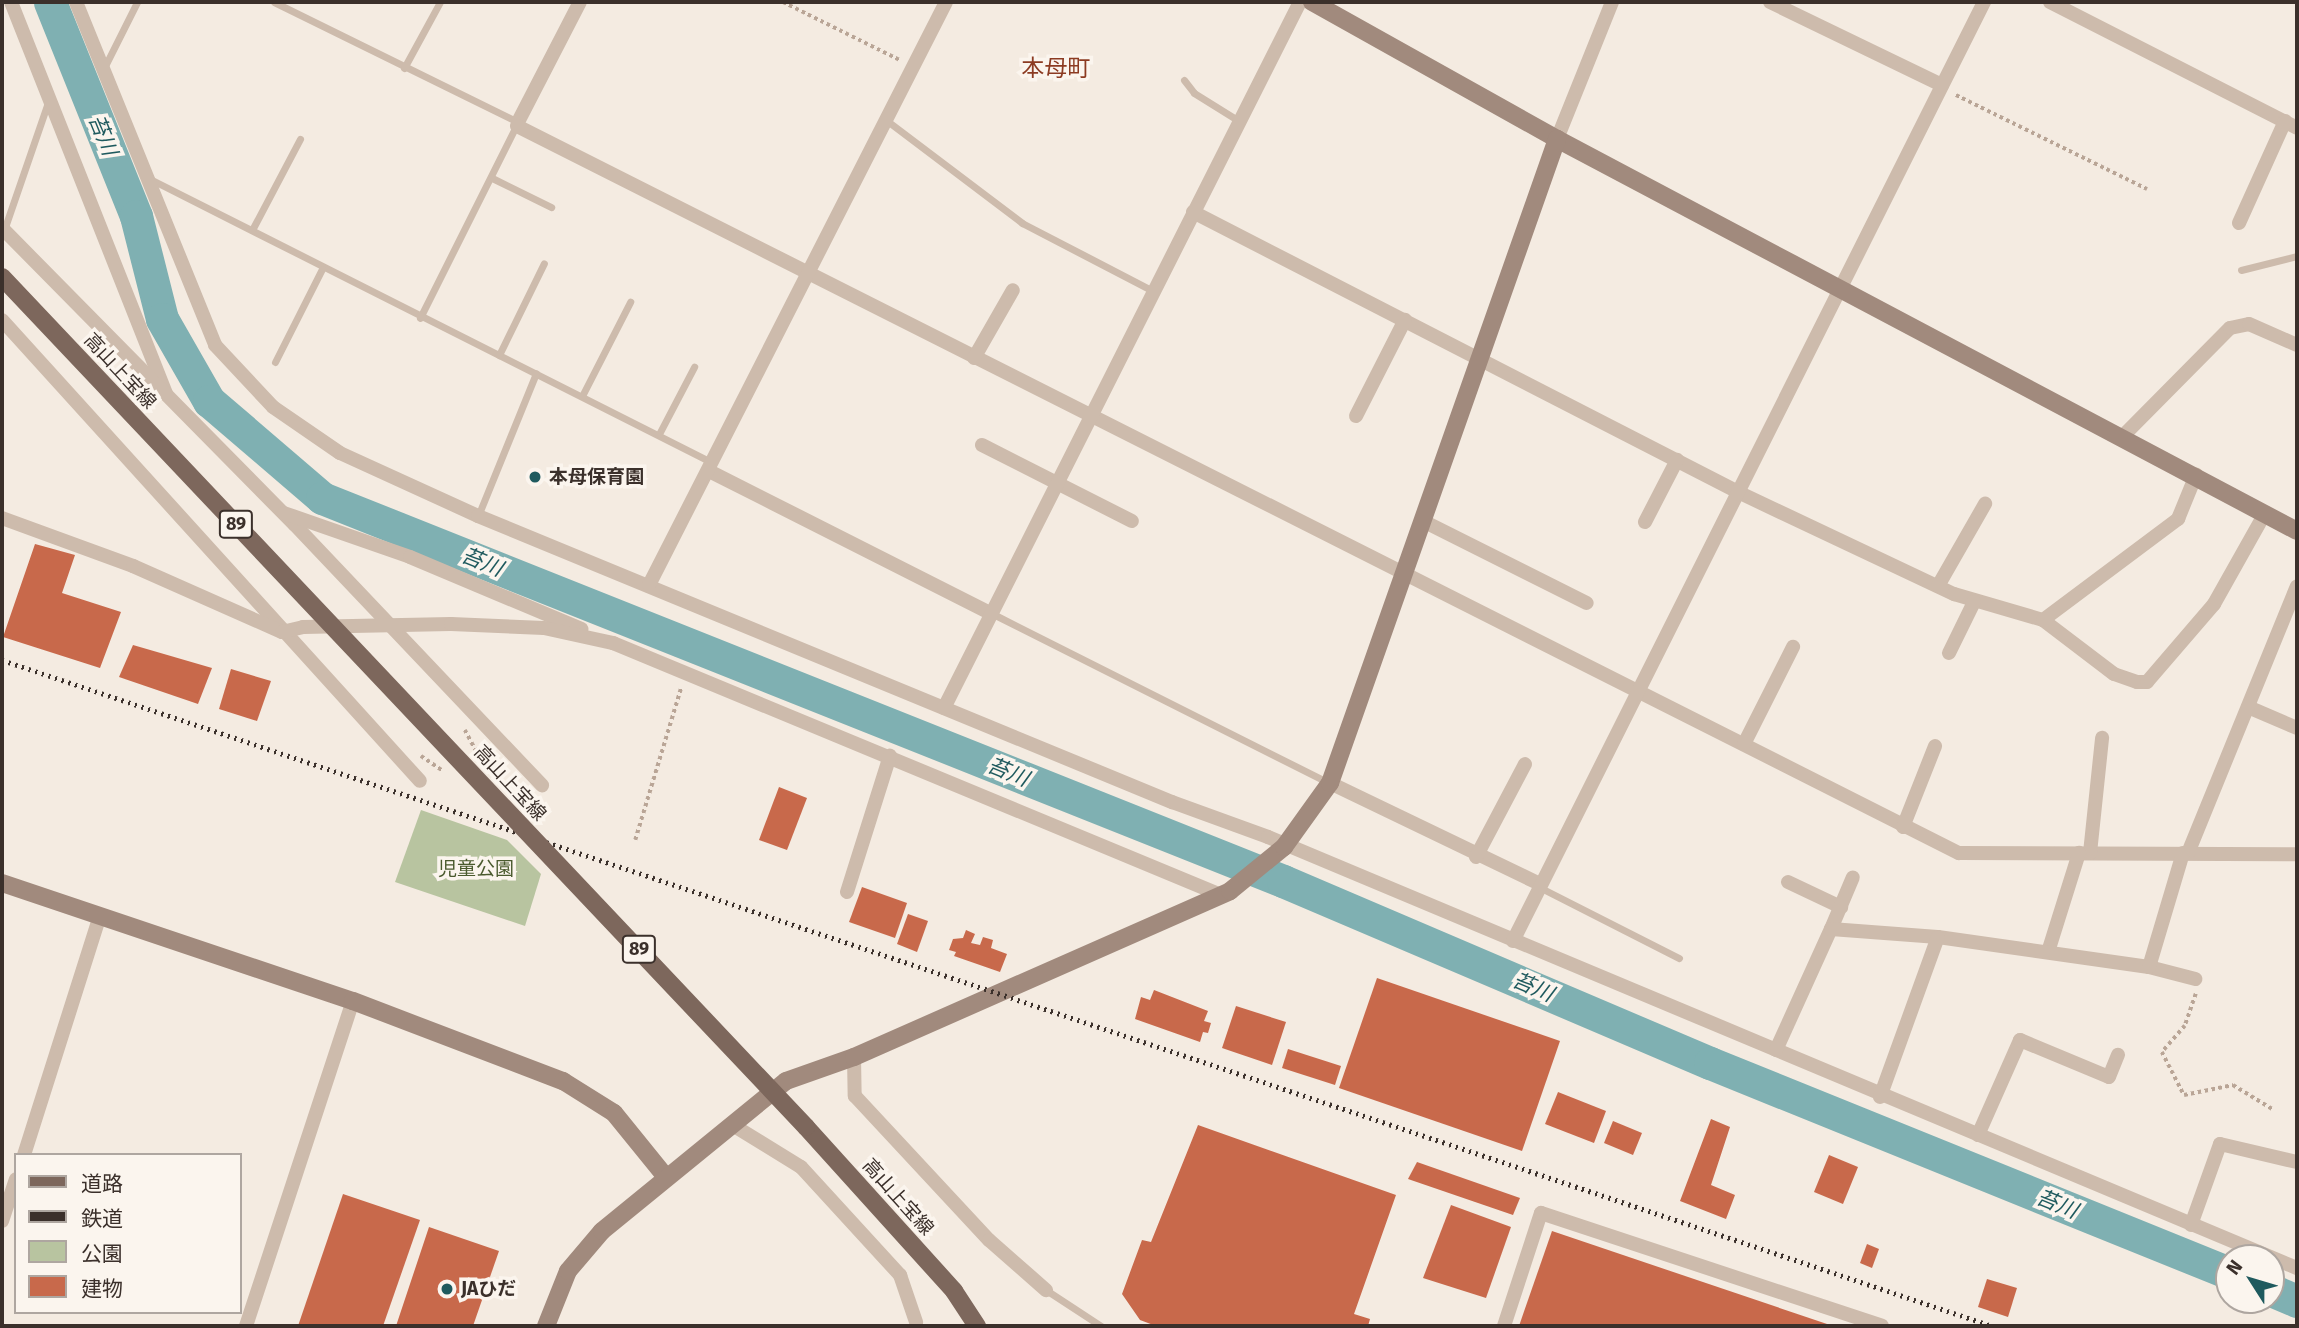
<!DOCTYPE html>
<html>
<head>
<meta charset="utf-8">
<style>
  body { margin:0 }
  #map { position:relative; width:2299px; height:1328px; overflow:hidden; background:#f4ebe1; font-family:"Fira Sans","Noto Sans JP",sans-serif }
  div>[style] { position:absolute }
  [style*='--x'] { left:calc(var(--x)*1px); top:calc(var(--y)*1px); width:calc(var(--w)*1px); rotate:calc(var(--a)*1deg) }
  .green>* { inset:0; background:#b8c4a0 }
  .river>* { height:33px; margin:-16.5px; padding:0 16.5px; transform-origin:16.5px; border-radius:16.5px; background:#7fb0b2 }
  .building>* { inset:0; background:#c8694b }
  .path>* { height:3.5px; margin-top:-1.75px; transform-origin:0; background:repeating-linear-gradient(90deg,#b9a596 0 3.5px,transparent 0 7px) }
  .lane>* { height:7px; margin:-3.5px; padding:0 3.5px; transform-origin:3.5px; border-radius:3.5px; background:#cdbbac }
  .street>* { height:14px; margin:-7px; padding:0 7px; transform-origin:7px; border-radius:7px; background:#cdbbac }
  .secondary>* { height:18px; margin:-9px; padding:0 9px; transform-origin:9px; border-radius:9px; background:#a18a7d }
  .primary>* { height:18px; margin:-9px; padding:0 9px; transform-origin:9px; border-radius:9px; background:#7d675c }
  .rail>* { height:5px; margin-top:-2.5px; transform-origin:0; background:repeating-linear-gradient(90deg,#3b302b 0 2px,transparent 0 7px) }
  .primary-bridge>* { height:18px; margin:-9px; padding:0 9px; transform-origin:9px; border-radius:9px; background:#7d675c }
  .dots>* { width:19px; height:19px; translate:-50% -50%; box-sizing:border-box; border:4px solid #fbf5ee; border-radius:50% }
  span { translate:-50% -50%; white-space:nowrap; text-align:center; line-height:1.15; -webkit-text-stroke:7px #fbf5ee; paint-order:stroke }
  .shield-label span { padding:2px 5px; background:#fbf5ee; border:2px solid; border-radius:5px; -webkit-text-stroke-width:0 }
  .shield-label { font-size:18px; color:#3b302b; font-weight:700 }
  .street-label { font-size:19px; color:#3b302b }
  .poi-label { font-size:19px; color:#3b302b; font-weight:700 }
  .left { translate:0 -50%; text-align:left }
  .park-label { font-size:19px; color:#4a5a2e }
  .water-label { font-size:21px; color:#1f5a5e; font-style:italic }
  .quarter-label { font-size:23px; color:#8c3b22 }
  .frame { position:absolute; inset:0; border:4px solid #3b302b; pointer-events:none }
  .legend { position:absolute; left:14px; top:1153px; width:228px; height:161px; box-sizing:border-box; background:#fbf5ee; border:2px solid #aea6a0; margin:0; padding:9px 12px; list-style:none; font-size:21px; color:#3b302b }
  .legend li { display:flex; align-items:center; gap:14px; height:35px }
  .legend b { width:35px; border:2px solid #aea6a0 }
  .north { position:absolute; left:2215px; top:1244px; width:70px; height:70px; box-sizing:border-box; background:#fbf5ee; border:2px solid #aea6a0; border-radius:50%; rotate:307deg; font-size:19px; font-weight:700; line-height:28px; text-align:center; color:#3b302b }
  .north::after { content:''; display:block; margin:auto; width:24px; height:32px; background:#1f5a5e; clip-path:polygon(50% 0,100% 100%,50% 72%,0 100%) }
</style>
</head>
<body>
<div id="map">
  <div class="green">
    <div style="clip-path:polygon(421px 810px,507px 840px,541px 874px,525px 926px,395px 882px)"></div>
  </div>
  <div class="river">
    <div style="--x:50;--y:2;--w:231;--a:68.1"></div>
    <div style="--x:136;--y:216;--w:106;--a:75.8"></div>
    <div style="--x:162;--y:319;--w:95;--a:60.2"></div>
    <div style="--x:209;--y:401;--w:149;--a:40.6"></div>
    <div style="--x:322;--y:498;--w:1035;--a:21.73"></div>
    <div style="--x:1283;--y:881;--w:464;--a:23.1"></div>
    <div style="--x:1710;--y:1063;--w:560;--a:22.03"></div>
    <div style="--x:2271;--y:1290;--w:28;--a:23"></div>
  </div>
  <div class="building">
    <div style="clip-path:polygon(35px 544px,75px 555px,62px 593px,121px 612px,100px 668px,3px 637px)"></div>
    <div style="clip-path:polygon(133px 645px,212px 668px,198px 704px,119px 677px)"></div>
    <div style="clip-path:polygon(231px 669px,271px 681px,257px 721px,219px 709px)"></div>
    <div style="clip-path:polygon(779px 787px,807px 798px,787px 850px,759px 840px)"></div>
    <div style="clip-path:polygon(862px 887px,907px 903px,895px 938px,849px 922px)"></div>
    <div style="clip-path:polygon(908px 914px,928px 921px,917px 952px,897px 944px)"></div>
    <div style="clip-path:polygon(966px 930px,975px 934px,971px 943px,980px 945px,983px 937px,993px 940px,991px 948px,1007px 954px,1000px 972px,954px 956px,956px 952px,949px 950px,953px 939px,963px 938px)"></div>
    <div style="clip-path:polygon(1377px 978px,1560px 1041px,1522px 1151px,1339px 1088px)"></div>
    <div style="clip-path:polygon(1154px 990px,1208px 1011px,1204px 1021px,1211px 1023px,1208px 1033px,1203px 1032px,1200px 1042px,1135px 1019px,1141px 997px,1150px 1000px)"></div>
    <div style="clip-path:polygon(1236px 1006px,1286px 1022px,1272px 1065px,1222px 1048px)"></div>
    <div style="clip-path:polygon(1288px 1049px,1341px 1066px,1335px 1085px,1282px 1068px)"></div>
    <div style="clip-path:polygon(1558px 1092px,1606px 1111px,1594px 1143px,1545px 1124px)"></div>
    <div style="clip-path:polygon(1711px 1119px,1730px 1127px,1711px 1185px,1735px 1195px,1726px 1219px,1680px 1201px)"></div>
    <div style="clip-path:polygon(1613px 1121px,1642px 1133px,1633px 1155px,1604px 1143px)"></div>
    <div style="clip-path:polygon(1198px 1125px,1396px 1195px,1354px 1314px,1370px 1319px,1368px 1326px,1156px 1326px,1140px 1320px,1122px 1294px,1142px 1240px,1151px 1242px)"></div>
    <div style="clip-path:polygon(1829px 1155px,1858px 1167px,1843px 1204px,1814px 1192px)"></div>
    <div style="clip-path:polygon(1417px 1162px,1520px 1198px,1513px 1215px,1408px 1179px)"></div>
    <div style="clip-path:polygon(343px 1194px,420px 1220px,383px 1326px,298px 1326px)"></div>
    <div style="clip-path:polygon(1451px 1205px,1511px 1227px,1486px 1298px,1423px 1278px)"></div>
    <div style="clip-path:polygon(429px 1227px,499px 1251px,473px 1326px,396px 1326px)"></div>
    <div style="clip-path:polygon(1552px 1231px,1833px 1326px,1519px 1326px)"></div>
    <div style="clip-path:polygon(1867px 1244px,1879px 1249px,1872px 1268px,1860px 1263px)"></div>
    <div style="clip-path:polygon(1987px 1279px,2017px 1288px,2008px 1317px,1978px 1307px)"></div>
  </div>
  <div class="path">
    <div style="--x:783;--y:2;--w:131;--a:26.4"></div>
    <div style="--x:1956;--y:95;--w:213;--a:26.2"></div>
    <div style="--x:465;--y:730;--w:27;--a:62"></div>
    <div style="--x:421;--y:756;--w:27;--a:34"></div>
    <div style="--x:635;--y:840;--w:159;--a:-73.2"></div>
    <div style="--x:2196;--y:994;--w:34;--a:109"></div>
    <div style="--x:2185;--y:1026;--w:35;--a:131"></div>
    <div style="--x:2162;--y:1052;--w:48;--a:62.9"></div>
    <div style="--x:2184;--y:1095;--w:50;--a:-11.5"></div>
    <div style="--x:2233;--y:1085;--w:48;--a:31.4"></div>
  </div>
  <div class="lane">
    <div style="--x:274;--y:2;--w:272;--a:26.2"></div>
    <div style="--x:518;--y:122;--w:219;--a:116.6"></div>
    <div style="--x:104;--y:68;--w:74;--a:-63.4"></div>
    <div style="--x:404;--y:68;--w:75;--a:-61.4"></div>
    <div style="--x:1184;--y:80;--w:16;--a:52"></div>
    <div style="--x:1194;--y:93;--w:53;--a:31.9"></div>
    <div style="--x:886;--y:120;--w:171;--a:37.1"></div>
    <div style="--x:1022;--y:223;--w:150;--a:27.4"></div>
    <div style="--x:492;--y:178;--w:66;--a:26.2"></div>
    <div style="--x:150;--y:179;--w:628;--a:26.77"></div>
    <div style="--x:4;--y:230;--w:135;--a:-71"></div>
    <div style="--x:252;--y:230;--w:103;--a:-62.2"></div>
    <div style="--x:2241;--y:270;--w:58;--a:-14"></div>
    <div style="--x:499;--y:355;--w:102;--a:-63.9"></div>
    <div style="--x:275;--y:362;--w:104;--a:-63.2"></div>
    <div style="--x:582;--y:396;--w:106;--a:-62.9"></div>
    <div style="--x:659;--y:434;--w:76;--a:-62.4"></div>
    <div style="--x:478;--y:516;--w:154;--a:-67.9"></div>
    <div style="--x:993;--y:614;--w:376;--a:26.7"></div>
    <div style="--x:1539;--y:887;--w:157;--a:26.9"></div>
    <div style="--x:1046;--y:1290;--w:66;--a:33.2"></div>
  </div>
  <div class="street">
    <div style="--x:11;--y:2;--w:422;--a:68.4"></div>
    <div style="--x:76;--y:2;--w:370;--a:67.9"></div>
    <div style="--x:215;--y:345;--w:85;--a:46.9"></div>
    <div style="--x:273;--y:407;--w:81;--a:34.5"></div>
    <div style="--x:340;--y:453;--w:152;--a:24.5"></div>
    <div style="--x:478;--y:516;--w:751;--a:22.4"></div>
    <div style="--x:1172;--y:802;--w:102;--a:20"></div>
    <div style="--x:1268;--y:837;--w:1116;--a:22.73"></div>
    <div style="--x:1770;--y:2;--w:191;--a:25.8"></div>
    <div style="--x:2050;--y:2;--w:277;--a:27"></div>
    <div style="--x:518;--y:122;--w:135;--a:-62.7"></div>
    <div style="--x:517;--y:126;--w:1615;--a:26.76"></div>
    <div style="--x:1959;--y:853;--w:338;--a:0.2"></div>
    <div style="--x:1557;--y:139;--w:148;--a:-68.1"></div>
    <div style="--x:1193;--y:212;--w:615;--a:27.19"></div>
    <div style="--x:1740;--y:493;--w:237;--a:25.3"></div>
    <div style="--x:1954;--y:594;--w:93;--a:16.3"></div>
    <div style="--x:2043;--y:620;--w:89;--a:37.3"></div>
    <div style="--x:2114;--y:674;--w:24;--a:19"></div>
    <div style="--x:2137;--y:682;--w:10;--a:0"></div>
    <div style="--x:2147;--y:682;--w:103;--a:-49.3"></div>
    <div style="--x:2214;--y:604;--w:104;--a:-60.7"></div>
    <div style="--x:2239;--y:223;--w:112;--a:-65.7"></div>
    <div style="--x:2;--y:228;--w:417;--a:45.4"></div>
    <div style="--x:295;--y:525;--w:359;--a:46.5"></div>
    <div style="--x:2;--y:320;--w:622;--a:47.8"></div>
    <div style="--x:974;--y:358;--w:78;--a:-60.2"></div>
    <div style="--x:1356;--y:416;--w:108;--a:-63"></div>
    <div style="--x:2123;--y:436;--w:152;--a:-45.3"></div>
    <div style="--x:2230;--y:328;--w:19;--a:-12"></div>
    <div style="--x:2249;--y:324;--w:52;--a:23.6"></div>
    <div style="--x:982;--y:445;--w:168;--a:26.9"></div>
    <div style="--x:709;--y:471;--w:317;--a:26.8"></div>
    <div style="--x:284;--y:513;--w:133;--a:19.2"></div>
    <div style="--x:410;--y:557;--w:186;--a:22.8"></div>
    <div style="--x:2;--y:518;--w:140;--a:20.1"></div>
    <div style="--x:133;--y:566;--w:163;--a:23.9"></div>
    <div style="--x:282;--y:632;--w:22;--a:-13"></div>
    <div style="--x:303;--y:627;--w:148;--a:-1.2"></div>
    <div style="--x:451;--y:624;--w:93;--a:2.5"></div>
    <div style="--x:544;--y:628;--w:71;--a:12.3"></div>
    <div style="--x:613;--y:643;--w:658;--a:22.51"></div>
    <div style="--x:1423;--y:521;--w:183;--a:26.6"></div>
    <div style="--x:1645;--y:522;--w:70;--a:-62.7"></div>
    <div style="--x:649;--y:585;--w:654;--a:-63"></div>
    <div style="--x:1938;--y:586;--w:95;--a:-60.2"></div>
    <div style="--x:2043;--y:620;--w:169;--a:-36.8"></div>
    <div style="--x:2178;--y:519;--w:48;--a:-67.8"></div>
    <div style="--x:1949;--y:653;--w:57;--a:-63.9"></div>
    <div style="--x:2248;--y:707;--w:53;--a:23.2"></div>
    <div style="--x:944;--y:708;--w:791;--a:-63.24"></div>
    <div style="--x:1744;--y:744;--w:109;--a:-63.2"></div>
    <div style="--x:1330;--y:783;--w:233;--a:25.7"></div>
    <div style="--x:1903;--y:827;--w:87;--a:-68.4"></div>
    <div style="--x:2090;--y:853;--w:116;--a:-84"></div>
    <div style="--x:2188;--y:853;--w:288;--a:-67.8"></div>
    <div style="--x:1476;--y:857;--w:105;--a:-62.2"></div>
    <div style="--x:1788;--y:882;--w:59;--a:25.3"></div>
    <div style="--x:847;--y:892;--w:143;--a:-72.5"></div>
    <div style="--x:1831;--y:929;--w:56;--a:-67.1"></div>
    <div style="--x:1513;--y:941;--w:1051;--a:-63.36"></div>
    <div style="--x:2048;--y:952;--w:104;--a:-72.6"></div>
    <div style="--x:2149;--y:967;--w:48;--a:14.6"></div>
    <div style="--x:1776;--y:1050;--w:133;--a:-65.6"></div>
    <div style="--x:1831;--y:929;--w:107;--a:4.3"></div>
    <div style="--x:1938;--y:937;--w:213;--a:8.1"></div>
    <div style="--x:2149;--y:967;--w:119;--a:-73.4"></div>
    <div style="--x:854;--y:1057;--w:39;--a:89"></div>
    <div style="--x:855;--y:1096;--w:197;--a:47.1"></div>
    <div style="--x:989;--y:1240;--w:76;--a:41.3"></div>
    <div style="--x:1880;--y:1097;--w:170;--a:-70.1"></div>
    <div style="--x:731;--y:1124;--w:82;--a:31.6"></div>
    <div style="--x:801;--y:1167;--w:147;--a:47.5"></div>
    <div style="--x:900;--y:1275;--w:50;--a:71.2"></div>
    <div style="--x:1978;--y:1135;--w:104;--a:-66.1"></div>
    <div style="--x:2020;--y:1040;--w:96;--a:22.6"></div>
    <div style="--x:2109;--y:1077;--w:24;--a:-68"></div>
    <div style="--x:24;--y:1155;--w:251;--a:-72.4"></div>
    <div style="--x:2;--y:1221;--w:44;--a:-71.6"></div>
    <div style="--x:2191;--y:1225;--w:86;--a:-70.3"></div>
    <div style="--x:2220;--y:1144;--w:79;--a:13.2"></div>
    <div style="--x:246;--y:1326;--w:342;--a:-71.8"></div>
    <div style="--x:1504;--y:1326;--w:119;--a:-71.9"></div>
    <div style="--x:1541;--y:1213;--w:359;--a:18.3"></div>
  </div>
  <div class="secondary">
    <div style="--x:1312;--y:2;--w:281;--a:29.2"></div>
    <div style="--x:1557;--y:139;--w:837;--a:27.91"></div>
    <div style="--x:2;--y:883;--w:370;--a:18.6"></div>
    <div style="--x:353;--y:1001;--w:225;--a:20.9"></div>
    <div style="--x:563;--y:1081;--w:60;--a:32.1"></div>
    <div style="--x:614;--y:1113;--w:81;--a:51"></div>
    <div style="--x:546;--y:1326;--w:59;--a:-68.2"></div>
    <div style="--x:568;--y:1271;--w:52;--a:-49.6"></div>
    <div style="--x:602;--y:1231;--w:237;--a:-39.2"></div>
    <div style="--x:786;--y:1081;--w:72;--a:-19.4"></div>
    <div style="--x:854;--y:1057;--w:411;--a:-23.8"></div>
    <div style="--x:1230;--y:891;--w:70;--a:-39.2"></div>
    <div style="--x:1284;--y:847;--w:79;--a:-54.3"></div>
    <div style="--x:1330;--y:783;--w:683;--a:-70.58"></div>
  </div>
  <div class="primary">
    <div style="--x:806;--y:1127;--w:221;--a:47.9"></div>
    <div style="--x:954;--y:1291;--w:42;--a:56.7"></div>
  </div>
  <div class="rail">
    <div style="--x:2;--y:660;--w:2099;--a:18.5"></div>
  </div>
  <div class="primary-bridge">
    <div style="--x:2;--y:277;--w:1170;--a:46.59"></div>
  </div>
  <div class="dots">
    <div style="left:535px;top:477px;background:#1f5a5e"></div>
    <div style="left:447px;top:1289px;background:#1f5a5e"></div>
  </div>
  <div class="shield-label">
    <span style="left:236px;top:524px">89</span>
    <span style="left:639px;top:949px">89</span>
  </div>
  <div class="street-label">
    <span style="left:120px;top:371px;rotate:47deg">高山上宝線</span>
    <span style="left:510px;top:783px;rotate:47deg">高山上宝線</span>
    <span style="left:898px;top:1197px;rotate:48deg">高山上宝線</span>
  </div>
  <div class="poi-label">
    <span class="left" style="left:549px;top:477px">本母保育園</span>
    <span class="left" style="left:461px;top:1289px">JAひだ</span>
  </div>
  <div class="park-label">
    <span style="left:476px;top:869px">児童公園</span>
  </div>
  <div class="water-label">
    <span style="left:103px;top:135px;rotate:68deg">苔川</span>
    <span style="left:482px;top:562px;rotate:22deg">苔川</span>
    <span style="left:1008px;top:772px;rotate:22deg">苔川</span>
    <span style="left:1533px;top:987px;rotate:23deg">苔川</span>
    <span style="left:2057px;top:1204px;rotate:22deg">苔川</span>
  </div>
  <div class="quarter-label">
    <span style="left:1056px;top:68px">本母町</span>
  </div>
  <div class="frame"></div>
  <ul class="legend">
  <li><b style="height:9px;background:#7d675c"></b>道路</li>
  <li><b style="height:9px;background:#3b302b"></b>鉄道</li>
  <li><b style="height:19px;background:#b8c4a0"></b>公園</li>
  <li><b style="height:19px;background:#c8694b"></b>建物</li>
  </ul>
  <div class="north">N</div>
</div>
</body>
</html>
